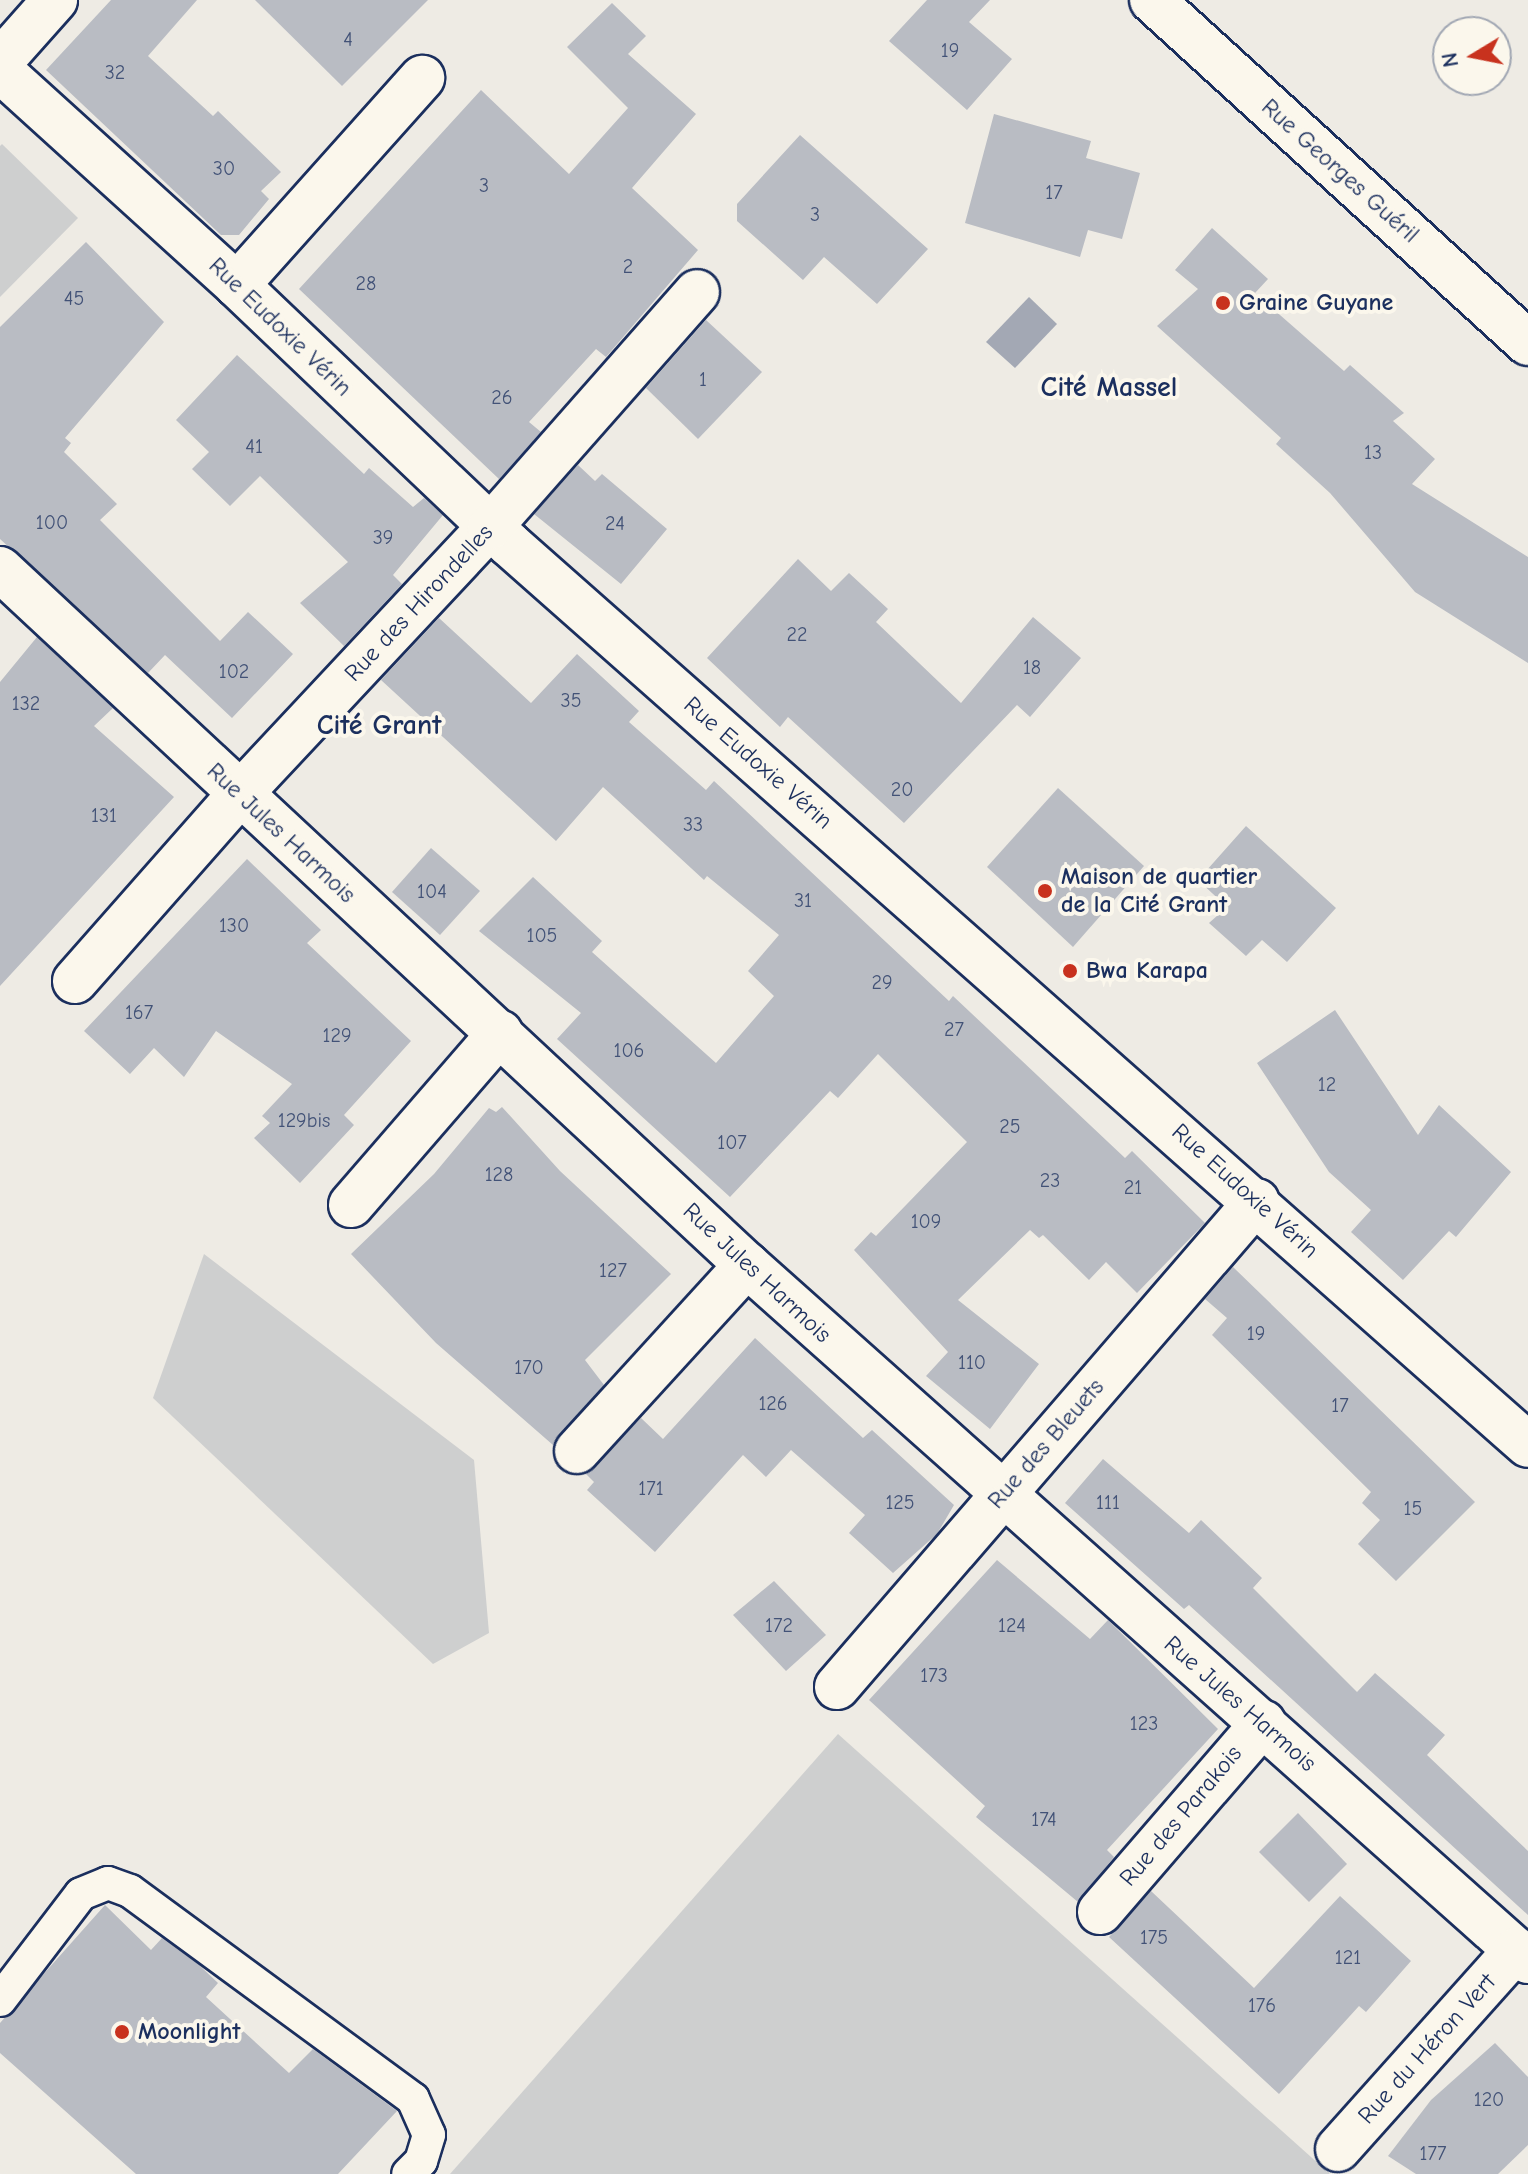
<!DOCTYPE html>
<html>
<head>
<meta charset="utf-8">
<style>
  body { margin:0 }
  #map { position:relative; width:1528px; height:2174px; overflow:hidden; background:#eeebe4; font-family:"Comic Neue",sans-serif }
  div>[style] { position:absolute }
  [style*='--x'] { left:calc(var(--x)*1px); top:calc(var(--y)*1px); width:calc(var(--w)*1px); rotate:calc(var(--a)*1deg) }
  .green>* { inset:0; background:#cecfcf }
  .water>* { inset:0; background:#a3a8b4 }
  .building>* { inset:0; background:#b9bcc3 }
  .roads { filter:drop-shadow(2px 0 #1b2f5e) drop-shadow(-2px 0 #1b2f5e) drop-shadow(0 2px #1b2f5e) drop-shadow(0 -2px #1b2f5e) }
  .service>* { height:32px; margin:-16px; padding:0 16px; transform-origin:16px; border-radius:16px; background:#fbf7ec }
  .minor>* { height:44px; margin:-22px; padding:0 22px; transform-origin:22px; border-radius:22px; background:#fbf7ec }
  .dots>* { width:22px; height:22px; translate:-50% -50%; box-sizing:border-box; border:4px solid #fbf7ec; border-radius:50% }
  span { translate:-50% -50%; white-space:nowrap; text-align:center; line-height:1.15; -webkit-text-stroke:8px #fbf7ec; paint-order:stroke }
  .number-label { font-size:20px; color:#425277 }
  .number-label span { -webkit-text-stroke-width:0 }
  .street-label { font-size:24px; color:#1b2f5e }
  .poi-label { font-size:24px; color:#1b2f5e; font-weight:700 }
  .left { translate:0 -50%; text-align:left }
  .quarter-label { font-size:28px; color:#1b2f5e; font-weight:700 }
  .north { position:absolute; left:1432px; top:16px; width:80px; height:80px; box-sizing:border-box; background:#fbf7ec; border:2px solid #a1a7b3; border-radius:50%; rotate:260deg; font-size:22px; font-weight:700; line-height:32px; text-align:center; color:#1b2f5e }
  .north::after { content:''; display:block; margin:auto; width:28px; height:36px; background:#c8321e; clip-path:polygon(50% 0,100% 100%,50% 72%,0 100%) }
</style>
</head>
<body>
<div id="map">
  <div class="green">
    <div style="clip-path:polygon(2px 144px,78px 218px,0 297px,0 146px)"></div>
    <div style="clip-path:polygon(204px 1254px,474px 1460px,489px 1633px,433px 1664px,153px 1398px)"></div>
    <div style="clip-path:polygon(838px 1734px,1330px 2174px,450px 2174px)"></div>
  </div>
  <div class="water">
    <div style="clip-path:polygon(1029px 297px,1057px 324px,1015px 368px,986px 342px)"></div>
  </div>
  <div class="building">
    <div style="clip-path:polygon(111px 0,197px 0,148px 56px,213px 116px,218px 111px,281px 172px,261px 191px,269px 199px,239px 235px,221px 235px,46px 70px)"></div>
    <div style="clip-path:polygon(255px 0,428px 0,342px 86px)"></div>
    <div style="clip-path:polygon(927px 0,990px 0,969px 22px,1012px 59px,967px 110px,889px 41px)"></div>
    <div style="clip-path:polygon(612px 3px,646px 36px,628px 54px,696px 114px,632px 188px,698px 250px,606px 357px,596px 349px,529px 422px,541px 432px,499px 479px,299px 289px,481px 90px,569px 174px,628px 108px,567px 47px)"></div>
    <div style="clip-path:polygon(994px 114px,1091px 141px,1086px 158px,1140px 173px,1122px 239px,1088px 230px,1080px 257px,965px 223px)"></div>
    <div style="clip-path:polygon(800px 135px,928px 249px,877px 304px,824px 257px,803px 280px,737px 221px,737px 204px)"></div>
    <div style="clip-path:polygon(1212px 228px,1268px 279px,1255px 293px,1344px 371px,1350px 365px,1404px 413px,1393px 421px,1435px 459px,1412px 484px,1528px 557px,1528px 663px,1415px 592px,1330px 493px,1276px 444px,1281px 438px,1157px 326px,1198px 289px,1175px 270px)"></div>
    <div style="clip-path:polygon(86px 242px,164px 322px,65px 438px,71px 443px,64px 452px,117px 504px,100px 520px,220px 641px,248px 612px,293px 654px,232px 718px,165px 655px,148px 673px,0 539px,0 327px)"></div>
    <div style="clip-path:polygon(706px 320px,762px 372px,698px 439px,646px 388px)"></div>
    <div style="clip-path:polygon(237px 355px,364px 474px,369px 468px,413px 507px,424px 498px,443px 515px,393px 575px,402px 584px,344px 646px,300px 603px,348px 562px,260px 476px,230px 506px,192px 469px,209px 452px,176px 420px)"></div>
    <div style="clip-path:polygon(578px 465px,595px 481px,602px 474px,667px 529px,621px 584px,534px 514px)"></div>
    <div style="clip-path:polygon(798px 559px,831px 591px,849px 573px,888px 609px,876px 622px,961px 703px,1033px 617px,1081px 658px,1030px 717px,1017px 705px,904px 823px,788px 717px,780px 727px,707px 658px)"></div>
    <div style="clip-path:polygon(439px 618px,531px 703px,577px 654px,639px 711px,629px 722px,706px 790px,714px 781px,949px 1001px,953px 996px,1125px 1158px,1132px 1151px,1205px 1223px,1137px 1293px,1106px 1262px,1089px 1280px,1043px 1235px,1039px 1238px,1030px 1230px,958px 1300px,1039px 1364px,990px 1429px,926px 1376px,948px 1352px,854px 1250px,871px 1232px,876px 1236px,967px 1142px,878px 1054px,838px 1098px,830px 1091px,730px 1197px,557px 1039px,581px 1013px,479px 931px,533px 877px,602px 941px,592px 952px,716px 1063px,774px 996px,748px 971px,779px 935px,707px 876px,704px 880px,603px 787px,556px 841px,381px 680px)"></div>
    <div style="clip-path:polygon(37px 637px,113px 708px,94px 726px,174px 797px,0 986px,0 682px)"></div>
    <div style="clip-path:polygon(1058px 788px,1144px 866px,1073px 947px,987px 867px)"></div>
    <div style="clip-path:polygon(1246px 826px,1336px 908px,1287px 962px,1262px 940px,1246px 956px,1209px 923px,1227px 907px,1198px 880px)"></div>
    <div style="clip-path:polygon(431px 848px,480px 891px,440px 935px,392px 892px)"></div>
    <div style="clip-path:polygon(247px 859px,321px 930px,307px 943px,411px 1041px,344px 1115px,354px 1125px,300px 1183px,254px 1138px,270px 1123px,262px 1116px,292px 1084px,216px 1031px,184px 1077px,154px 1048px,130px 1074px,84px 1031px)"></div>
    <div style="clip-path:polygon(1335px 1010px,1418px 1135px,1439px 1105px,1511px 1172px,1456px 1237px,1449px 1231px,1403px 1280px,1351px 1232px,1371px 1210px,1329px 1172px,1257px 1063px)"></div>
    <div style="clip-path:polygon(502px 1107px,560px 1171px,671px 1274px,585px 1360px,604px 1385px,553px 1445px,436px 1343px,351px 1254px,434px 1174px,489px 1108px,496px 1112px)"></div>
    <div style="clip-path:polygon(1233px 1267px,1475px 1502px,1396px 1581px,1358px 1544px,1380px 1520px,1362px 1503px,1371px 1492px,1212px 1335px,1227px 1318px,1205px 1299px)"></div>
    <div style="clip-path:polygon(755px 1338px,863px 1438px,872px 1430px,954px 1505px,937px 1534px,893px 1573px,849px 1533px,865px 1515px,791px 1450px,766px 1477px,743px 1455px,655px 1552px,587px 1490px,594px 1482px,586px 1474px,641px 1418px,663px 1439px)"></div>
    <div style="clip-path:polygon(1103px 1459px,1189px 1533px,1201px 1520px,1262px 1578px,1253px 1588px,1357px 1692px,1375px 1673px,1445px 1735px,1427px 1755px,1528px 1851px,1528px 1915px,1189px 1605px,1184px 1609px,1065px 1503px)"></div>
    <div style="clip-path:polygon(997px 1560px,1090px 1639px,1108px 1620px,1218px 1729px,1107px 1850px,1114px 1857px,1078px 1902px,976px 1817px,985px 1806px,869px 1700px)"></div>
    <div style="clip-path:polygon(774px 1581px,826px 1635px,786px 1671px,733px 1615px)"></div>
    <div style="clip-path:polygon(1298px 1813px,1347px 1864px,1309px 1902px,1259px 1852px)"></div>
    <div style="clip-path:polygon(1151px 1891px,1254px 1988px,1340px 1896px,1411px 1961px,1366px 2012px,1359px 2006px,1279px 2094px,1109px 1937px)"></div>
    <div style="clip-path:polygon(105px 1905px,151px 1950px,162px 1938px,198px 1964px,218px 1983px,206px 1997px,289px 2073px,313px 2049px,397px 2111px,338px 2174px,136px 2174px,0 2053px,0 2023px)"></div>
    <div style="clip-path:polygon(1495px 2043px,1528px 2077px,1528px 2145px,1498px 2174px,1416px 2174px,1388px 2156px,1431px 2100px)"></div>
  </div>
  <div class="roads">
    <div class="service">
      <div style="--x:0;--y:2000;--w:133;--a:-52.6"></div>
      <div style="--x:81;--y:1894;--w:29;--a:-22"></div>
      <div style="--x:108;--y:1883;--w:23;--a:20"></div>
      <div style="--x:130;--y:1891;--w:351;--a:36.3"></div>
      <div style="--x:413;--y:2099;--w:39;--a:66"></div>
      <div style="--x:429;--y:2135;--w:27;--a:107"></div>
      <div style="--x:421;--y:2161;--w:18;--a:135"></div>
    </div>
    <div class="minor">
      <div style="--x:1152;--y:0;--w:509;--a:42.37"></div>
      <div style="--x:0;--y:62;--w:83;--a:-48.4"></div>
      <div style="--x:0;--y:70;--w:320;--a:42.2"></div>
      <div style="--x:237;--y:285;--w:376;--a:43.6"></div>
      <div style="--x:509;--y:544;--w:1360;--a:41.48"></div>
      <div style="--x:237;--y:285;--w:278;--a:-48.2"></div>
      <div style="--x:0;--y:569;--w:1021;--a:42.98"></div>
      <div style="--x:747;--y:1265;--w:1046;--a:41.71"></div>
      <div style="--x:75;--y:981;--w:247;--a:-48.6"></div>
      <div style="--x:238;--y:796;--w:369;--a:-46.9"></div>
      <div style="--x:490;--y:527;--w:313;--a:-48.6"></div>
      <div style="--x:351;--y:1205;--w:228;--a:-49.1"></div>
      <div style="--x:577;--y:1451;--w:252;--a:-47.6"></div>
      <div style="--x:837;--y:1687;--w:642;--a:-49.17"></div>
      <div style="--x:1100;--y:1912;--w:250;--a:-49.2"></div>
      <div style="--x:1338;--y:2149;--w:267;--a:-48.2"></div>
    </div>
  </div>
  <div class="dots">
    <div style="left:1223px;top:303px;background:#c8321e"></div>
    <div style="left:1045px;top:891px;background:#c8321e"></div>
    <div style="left:1070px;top:971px;background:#c8321e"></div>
    <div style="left:122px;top:2032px;background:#c8321e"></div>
  </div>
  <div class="number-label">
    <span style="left:348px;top:39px">4</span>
    <span style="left:950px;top:50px">19</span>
    <span style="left:115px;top:72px">32</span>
    <span style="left:224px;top:168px">30</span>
    <span style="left:484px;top:185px">3</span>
    <span style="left:1054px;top:192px">17</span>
    <span style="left:815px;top:214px">3</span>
    <span style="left:628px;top:266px">2</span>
    <span style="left:366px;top:283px">28</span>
    <span style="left:74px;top:298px">45</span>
    <span style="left:703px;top:379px">1</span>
    <span style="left:502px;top:397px">26</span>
    <span style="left:254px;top:446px">41</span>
    <span style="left:1373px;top:452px">13</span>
    <span style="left:52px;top:522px">100</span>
    <span style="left:615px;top:523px">24</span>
    <span style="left:383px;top:537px">39</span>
    <span style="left:797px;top:634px">22</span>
    <span style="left:1032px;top:667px">18</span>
    <span style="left:234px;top:671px">102</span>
    <span style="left:571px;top:700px">35</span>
    <span style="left:26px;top:703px">132</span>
    <span style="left:902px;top:789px">20</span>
    <span style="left:104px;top:815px">131</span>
    <span style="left:693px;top:824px">33</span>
    <span style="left:432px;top:891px">104</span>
    <span style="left:803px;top:900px">31</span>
    <span style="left:234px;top:925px">130</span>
    <span style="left:542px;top:935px">105</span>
    <span style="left:882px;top:982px">29</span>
    <span style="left:139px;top:1012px">167</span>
    <span style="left:954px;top:1029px">27</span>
    <span style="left:337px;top:1035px">129</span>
    <span style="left:629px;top:1050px">106</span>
    <span style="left:1327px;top:1084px">12</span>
    <span style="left:304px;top:1120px">129bis</span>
    <span style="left:1010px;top:1126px">25</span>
    <span style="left:732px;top:1142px">107</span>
    <span style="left:499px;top:1174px">128</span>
    <span style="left:1050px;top:1180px">23</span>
    <span style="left:1133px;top:1187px">21</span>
    <span style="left:926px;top:1221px">109</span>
    <span style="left:613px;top:1270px">127</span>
    <span style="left:1256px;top:1333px">19</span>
    <span style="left:972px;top:1362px">110</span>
    <span style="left:529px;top:1367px">170</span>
    <span style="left:773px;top:1403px">126</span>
    <span style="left:1340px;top:1405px">17</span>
    <span style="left:651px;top:1488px">171</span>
    <span style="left:900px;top:1502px">125</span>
    <span style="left:1108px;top:1502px">111</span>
    <span style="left:1413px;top:1508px">15</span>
    <span style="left:779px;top:1625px">172</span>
    <span style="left:1012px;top:1625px">124</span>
    <span style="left:934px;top:1675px">173</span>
    <span style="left:1144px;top:1723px">123</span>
    <span style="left:1044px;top:1819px">174</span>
    <span style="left:1154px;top:1937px">175</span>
    <span style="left:1348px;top:1957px">121</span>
    <span style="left:1262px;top:2005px">176</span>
    <span style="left:1489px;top:2099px">120</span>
    <span style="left:1433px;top:2153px">177</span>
  </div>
  <div class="street-label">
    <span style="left:1340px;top:171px;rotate:42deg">Rue Georges Guéril</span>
    <span style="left:280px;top:327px;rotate:44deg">Rue Eudoxie Vérin</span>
    <span style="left:419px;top:603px;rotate:-47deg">Rue des Hirondelles</span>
    <span style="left:758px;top:763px;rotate:41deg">Rue Eudoxie Vérin</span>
    <span style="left:281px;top:833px;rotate:43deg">Rue Jules Harmois</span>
    <span style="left:1245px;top:1191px;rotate:42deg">Rue Eudoxie Vérin</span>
    <span style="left:757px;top:1273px;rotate:43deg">Rue Jules Harmois</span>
    <span style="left:1046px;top:1444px;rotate:-49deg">Rue des Bleuets</span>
    <span style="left:1240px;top:1704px;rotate:41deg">Rue Jules Harmois</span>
    <span style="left:1181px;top:1816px;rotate:-50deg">Rue des Parakois</span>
    <span style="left:1427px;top:2049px;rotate:-48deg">Rue du Héron Vert</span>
  </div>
  <div class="poi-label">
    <span class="left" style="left:1239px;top:303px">Graine Guyane</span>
    <span class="left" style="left:1061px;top:891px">Maison de quartier<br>de la Cité Grant</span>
    <span class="left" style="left:1086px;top:971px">Bwa Karapa</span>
    <span class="left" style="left:138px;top:2032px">Moonlight</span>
  </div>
  <div class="quarter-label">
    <span style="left:1109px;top:387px">Cité Massel</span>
    <span style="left:379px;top:725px">Cité Grant</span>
  </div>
  <div class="north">N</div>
</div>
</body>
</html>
